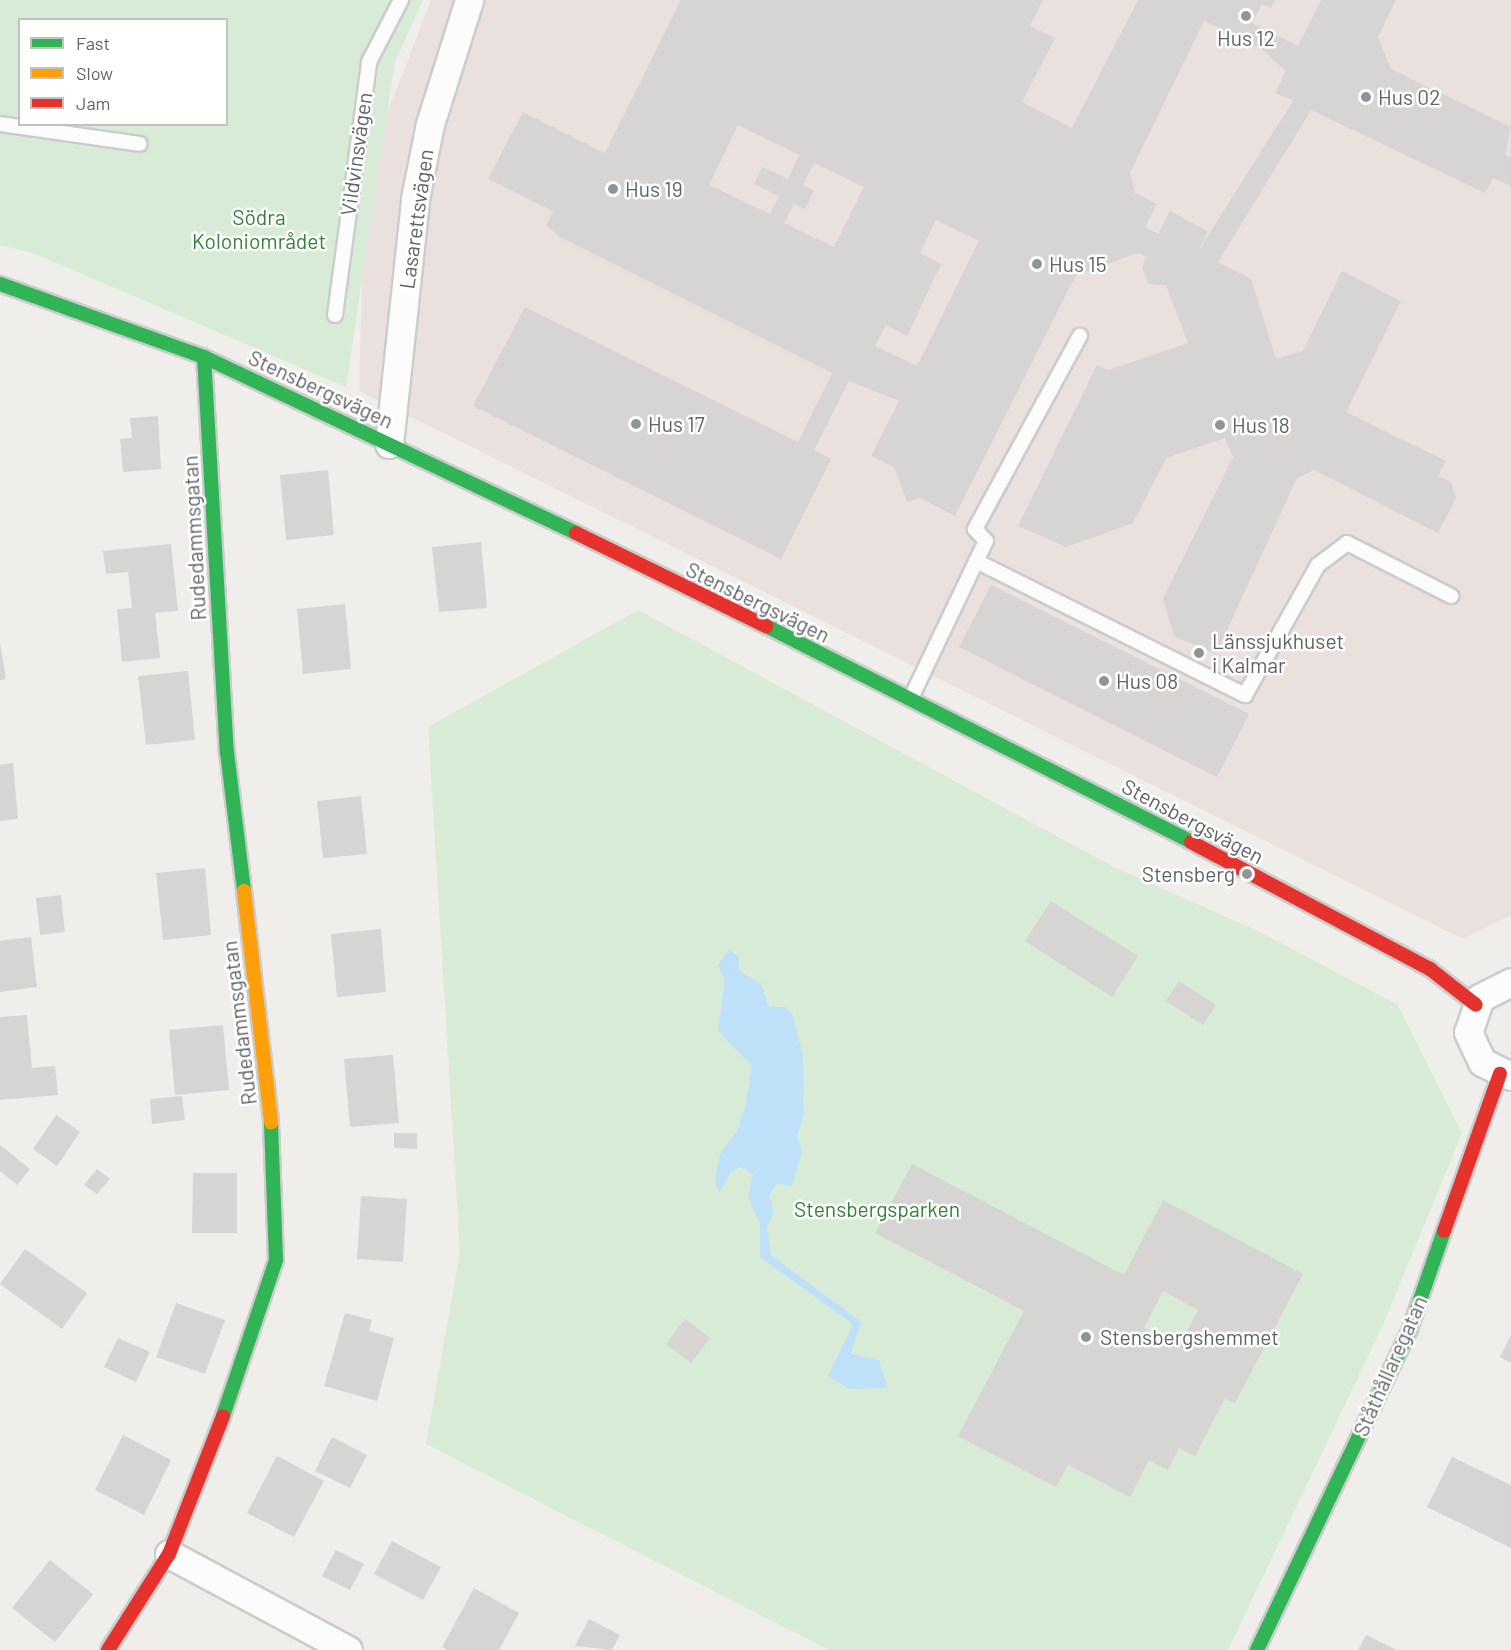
<!DOCTYPE html>
<html>
<head>
<meta charset="utf-8">
<style>
  body { margin:0 }
  #map { position:relative; width:1511px; height:1650px; overflow:hidden; background:#efeeea; font-family:Barlow,sans-serif }
  div>[style] { position:absolute }
  [style*='--x'] { left:calc(var(--x)*1px); top:calc(var(--y)*1px); width:calc(var(--w)*1px); rotate:calc(var(--a)*1deg) }
  .medical>* { inset:0; background:#eae0de }
  .green>* { inset:0; background:#d8ebd6 }
  .water>* { inset:0; background:#bfe0f9 }
  .building>* { inset:0; background:#d6d5d3 }
  .roads { filter:drop-shadow(2px 0 #cbcccc) drop-shadow(-2px 0 #cbcccc) drop-shadow(0 2px #cbcccc) drop-shadow(0 -2px #cbcccc) }
  .lane>* { height:14px; margin:-7px; padding:0 7px; transform-origin:7px; border-radius:7px; background:#fdfcfc }
  .street>* { height:27px; margin:-13.5px; padding:0 13.5px; transform-origin:13.5px; border-radius:13.5px; background:#fdfcfc }
  .fast>* { height:14px; margin:-7px; padding:0 7px; transform-origin:7px; border-radius:7px; background:#30b455 }
  .slow>* { height:14px; margin:-7px; padding:0 7px; transform-origin:7px; border-radius:7px; background:#ff9f0a }
  .jam>* { height:14px; margin:-7px; padding:0 7px; transform-origin:7px; border-radius:7px; background:#e5322d }
  .dots>* { width:16px; height:16px; translate:-50% -50%; box-sizing:border-box; border:3px solid #fff; border-radius:50% }
  span { translate:-50% -50%; white-space:nowrap; text-align:center; line-height:1.15; -webkit-text-stroke:5px #fff; paint-order:stroke }
  .poi-label { font-size:21px; color:#5f6368 }
  .left { translate:0 -50%; text-align:left }
  .right { translate:-100% -50%; text-align:right }
  .street-label { font-size:21px; color:#5f6368 }
  .park-label { font-size:21px; color:#348238 }
  .legend { position:absolute; left:18px; top:18px; width:210px; height:108px; box-sizing:border-box; background:#fff; border:2px solid #bfc1c3; margin:0; padding:8px 10px; list-style:none; font-size:18px; color:#5f6368 }
  .legend li { display:flex; align-items:center; gap:12px; height:30px }
  .legend b { width:30px; border:2px solid #bfc1c3 }
</style>
</head>
<body>
<div id="map">
  <div class="medical">
    <div style="clip-path:polygon(431px 0,1511px 0,1511px 915px,1463px 939px,359px 391px,365px 171px)"></div>
  </div>
  <div class="green">
    <div style="clip-path:polygon(evenodd,0 0,423px 0,395px 62px,346px 387px,33px 253px,0 245px,0 0,20px 20px,226px 20px,226px 124px,20px 124px,20px 20px)"></div>
    <div style="clip-path:polygon(638px 610px,1114px 867px,1260px 932px,1398px 1005px,1462px 1133px,1383px 1325px,1228px 1650px,829px 1650px,426px 1444px,460px 1252px,428px 727px)"></div>
  </div>
  <div class="water">
    <div style="clip-path:polygon(729px 949px,739px 957px,739px 971px,761px 983px,769px 1007px,785px 1007px,793px 1015px,803px 1056px,804px 1115px,797px 1137px,802px 1151px,792px 1186px,776px 1184px,769px 1196px,774px 1212px,767px 1228px,771px 1255px,861px 1322px,851px 1354px,879px 1360px,888px 1388px,849px 1389px,828px 1376px,853px 1324px,760px 1257px,760px 1224px,748px 1196px,753px 1175px,741px 1167px,731px 1172px,719px 1193px,715px 1182px,720px 1154px,737px 1131px,745px 1108px,752px 1066px,718px 1031px,725px 981px,718px 965px)"></div>
  </div>
  <div class="building">
    <div style="clip-path:polygon(evenodd,681px 0,1043px 0,1030px 26px,1055px 38px,1022px 102px,1072px 128px,1138px 0,1275px 0,1271px 8px,1262px 4px,1252px 23px,1298px 46px,1321px 0,1396px 0,1378px 37px,1391px 69px,1511px 127px,1505px 155px,1511px 158px,1511px 186px,1493px 178px,1485px 193px,1311px 110px,1218px 262px,1251px 279px,1276px 359px,1303px 351px,1342px 271px,1401px 301px,1346px 412px,1446px 461px,1438px 476px,1451px 482px,1456px 498px,1438px 533px,1314px 470px,1297px 478px,1216px 654px,1174px 636px,1163px 599px,1233px 457px,1225px 438px,1166px 458px,1133px 523px,1066px 547px,1018px 526px,1097px 365px,1108px 370px,1188px 343px,1166px 285px,1148px 284px,1142px 267px,1146px 257px,1138px 253px,1076px 275px,955px 516px,920px 498px,907px 502px,894px 467px,871px 456px,899px 401px,849px 381px,814px 450px,831px 459px,781px 559px,473px 406px,525px 307px,798px 442px,832px 373px,560px 237px,546px 225px,553px 211px,488px 179px,523px 112px,605px 153px,681px 0,1204px 21px,1260px 48px,1286px 71px,1275px 93px,1293px 101px,1199px 250px,1208px 231px,1170px 211px,1158px 234px,1145px 227px,1157px 204px,1135px 193px,1130px 173px,1204px 21px,681px 0,738px 125px,799px 155px,788px 179px,762px 167px,754px 184px,779px 196px,770px 214px,709px 185px,738px 125px,681px 0,814px 163px,864px 187px,834px 247px,784px 223px,794px 204px,805px 209px,814px 191px,803px 185px,814px 163px,681px 0,936px 220px,979px 241px,917px 366px,875px 346px,886px 325px,907px 336px,941px 264px,920px 253px,936px 220px)"></div>
    <div style="clip-path:polygon(158px 416px,161px 469px,123px 472px,120px 439px,132px 438px,130px 418px)"></div>
    <div style="clip-path:polygon(328px 470px,334px 535px,286px 540px,280px 475px)"></div>
    <div style="clip-path:polygon(481px 542px,487px 608px,439px 612px,432px 547px)"></div>
    <div style="clip-path:polygon(171px 544px,178px 611px,155px 613px,160px 658px,122px 662px,117px 609px,132px 608px,128px 572px,106px 574px,103px 551px)"></div>
    <div style="clip-path:polygon(991px 585px,1249px 714px,1217px 777px,959px 647px)"></div>
    <div style="clip-path:polygon(345px 604px,351px 669px,303px 674px,297px 609px)"></div>
    <div style="clip-path:polygon(0 642px,6px 679px,0 680px)"></div>
    <div style="clip-path:polygon(188px 671px,195px 740px,146px 745px,138px 676px)"></div>
    <div style="clip-path:polygon(13px 763px,18px 819px,0 821px,0 765px)"></div>
    <div style="clip-path:polygon(361px 796px,367px 854px,323px 858px,317px 801px)"></div>
    <div style="clip-path:polygon(205px 868px,211px 935px,163px 940px,156px 873px)"></div>
    <div style="clip-path:polygon(61px 895px,65px 932px,40px 935px,36px 898px)"></div>
    <div style="clip-path:polygon(1051px 901px,1138px 956px,1112px 997px,1025px 941px)"></div>
    <div style="clip-path:polygon(381px 929px,386px 992px,337px 997px,331px 934px)"></div>
    <div style="clip-path:polygon(31px 937px,37px 987px,0 992px,0 941px)"></div>
    <div style="clip-path:polygon(1179px 981px,1216px 1005px,1203px 1025px,1166px 1001px)"></div>
    <div style="clip-path:polygon(27px 1015px,32px 1068px,55px 1066px,58px 1095px,0 1100px,0 1017px)"></div>
    <div style="clip-path:polygon(223px 1025px,229px 1090px,175px 1095px,169px 1030px)"></div>
    <div style="clip-path:polygon(393px 1055px,399px 1123px,350px 1127px,344px 1059px)"></div>
    <div style="clip-path:polygon(182px 1096px,185px 1120px,152px 1124px,150px 1099px)"></div>
    <div style="clip-path:polygon(56px 1115px,80px 1132px,57px 1166px,33px 1149px)"></div>
    <div style="clip-path:polygon(394px 1133px,417px 1133px,417px 1149px,394px 1148px)"></div>
    <div style="clip-path:polygon(0 1145px,30px 1169px,17px 1185px,0 1171px)"></div>
    <div style="clip-path:polygon(evenodd,912px 1164px,1124px 1275px,1163px 1200px,1303px 1274px,1235px 1403px,1225px 1398px,1195px 1456px,1179px 1448px,1168px 1470px,1149px 1460px,1130px 1497px,1068px 1465px,1056px 1487px,958px 1436px,1024px 1311px,875px 1233px,912px 1164px,1163px 1291px,1198px 1310px,1179px 1346px,1144px 1328px,1163px 1291px)"></div>
    <div style="clip-path:polygon(97px 1169px,110px 1179px,97px 1194px,84px 1185px)"></div>
    <div style="clip-path:polygon(193px 1173px,237px 1173px,237px 1233px,192px 1233px)"></div>
    <div style="clip-path:polygon(361px 1196px,407px 1199px,403px 1262px,357px 1259px)"></div>
    <div style="clip-path:polygon(25px 1249px,87px 1293px,62px 1329px,0 1284px)"></div>
    <div style="clip-path:polygon(176px 1303px,225px 1320px,205px 1374px,156px 1357px)"></div>
    <div style="clip-path:polygon(345px 1313px,372px 1320px,369px 1331px,394px 1338px,377px 1401px,324px 1386px)"></div>
    <div style="clip-path:polygon(685px 1319px,710px 1338px,691px 1363px,666px 1344px)"></div>
    <div style="clip-path:polygon(1511px 1335px,1511px 1363px,1500px 1357px)"></div>
    <div style="clip-path:polygon(118px 1338px,150px 1352px,136px 1382px,104px 1367px)"></div>
    <div style="clip-path:polygon(123px 1435px,171px 1460px,144px 1515px,95px 1490px)"></div>
    <div style="clip-path:polygon(332px 1437px,367px 1455px,350px 1488px,315px 1471px)"></div>
    <div style="clip-path:polygon(277px 1456px,324px 1481px,294px 1537px,247px 1513px)"></div>
    <div style="clip-path:polygon(1452px 1457px,1511px 1485px,1511px 1548px,1427px 1507px)"></div>
    <div style="clip-path:polygon(392px 1541px,441px 1567px,423px 1600px,374px 1574px)"></div>
    <div style="clip-path:polygon(336px 1550px,364px 1564px,350px 1590px,322px 1576px)"></div>
    <div style="clip-path:polygon(50px 1560px,93px 1594px,55px 1642px,12px 1608px)"></div>
    <div style="clip-path:polygon(474px 1588px,519px 1613px,499px 1650px,447px 1650px,442px 1647px)"></div>
    <div style="clip-path:polygon(589px 1619px,620px 1635px,612px 1650px,575px 1646px)"></div>
    <div style="clip-path:polygon(1366px 1635px,1397px 1650px,1358px 1650px)"></div>
  </div>
  <div class="roads">
    <div class="lane">
      <div style="--x:0;--y:124;--w:141;--a:8.1"></div>
      <div style="--x:335;--y:315;--w:255;--a:-82.3"></div>
      <div style="--x:369;--y:62;--w:70;--a:-62.7"></div>
      <div style="--x:976;--y:561;--w:301;--a:26.5"></div>
      <div style="--x:1245;--y:695;--w:149;--a:-60.7"></div>
      <div style="--x:1318;--y:565;--w:36;--a:-37"></div>
      <div style="--x:1347;--y:543;--w:117;--a:27"></div>
      <div style="--x:911;--y:698;--w:174;--a:-64.5"></div>
      <div style="--x:986;--y:541;--w:16;--a:-133"></div>
      <div style="--x:975;--y:529;--w:220;--a:-61.5"></div>
    </div>
    <div class="street">
      <div style="--x:389;--y:444;--w:246;--a:-83.9"></div>
      <div style="--x:415;--y:199;--w:76;--a:-78.7"></div>
      <div style="--x:430;--y:124;--w:130;--a:-72.5"></div>
      <div style="--x:1511;--y:982;--w:35;--a:153"></div>
      <div style="--x:1480;--y:998;--w:36;--a:109"></div>
      <div style="--x:1468;--y:1032;--w:33;--a:65"></div>
      <div style="--x:1482;--y:1062;--w:32;--a:26"></div>
      <div style="--x:169;--y:1554;--w:203;--a:28.2"></div>
    </div>
    <div class="fast">
      <div style="--x:0;--y:284;--w:217;--a:19.7"></div>
      <div style="--x:204;--y:357;--w:412;--a:25.3"></div>
      <div style="--x:204;--y:357;--w:396;--a:86.7"></div>
      <div style="--x:227;--y:752;--w:140;--a:83"></div>
      <div style="--x:766;--y:626;--w:477;--a:26.9"></div>
      <div style="--x:223;--y:1416;--w:165;--a:-71.2"></div>
      <div style="--x:276;--y:1260;--w:138;--a:-92.1"></div>
      <div style="--x:1257;--y:1650;--w:356;--a:-64.5"></div>
      <div style="--x:1410;--y:1329;--w:104;--a:-70.9"></div>
    </div>
    <div class="slow">
      <div style="--x:244;--y:891;--w:233;--a:83.3"></div>
    </div>
    <div class="jam">
      <div style="--x:576;--y:533;--w:212;--a:26.1"></div>
      <div style="--x:1191;--y:842;--w:271;--a:28"></div>
      <div style="--x:1430;--y:969;--w:58;--a:38"></div>
      <div style="--x:1444;--y:1231;--w:167;--a:-70.4"></div>
      <div style="--x:108;--y:1650;--w:114;--a:-57.6"></div>
      <div style="--x:169;--y:1554;--w:148;--a:-68.6"></div>
    </div>
  </div>
  <div class="dots">
    <div style="left:1246px;top:16px;background:#919496"></div>
    <div style="left:1366px;top:97px;background:#919496"></div>
    <div style="left:613px;top:189px;background:#919496"></div>
    <div style="left:1037px;top:264px;background:#919496"></div>
    <div style="left:636px;top:424px;background:#919496"></div>
    <div style="left:1220px;top:425px;background:#919496"></div>
    <div style="left:1199px;top:653px;background:#919496"></div>
    <div style="left:1104px;top:681px;background:#919496"></div>
    <div style="left:1247px;top:874px;background:#919496"></div>
    <div style="left:1086px;top:1337px;background:#919496"></div>
  </div>
  <div class="poi-label">
    <span style="left:1246px;top:38px">Hus 12</span>
    <span class="left" style="left:1378px;top:97px">Hus 02</span>
    <span class="left" style="left:625px;top:189px">Hus 19</span>
    <span class="left" style="left:1049px;top:264px">Hus 15</span>
    <span class="left" style="left:648px;top:424px">Hus 17</span>
    <span class="left" style="left:1232px;top:425px">Hus 18</span>
    <span class="left" style="left:1212px;top:653px">Länssjukhuset<br>i Kalmar</span>
    <span class="left" style="left:1116px;top:681px">Hus 08</span>
    <span class="right" style="left:1235px;top:874px">Stensberg</span>
    <span class="left" style="left:1100px;top:1337px">Stensbergshemmet</span>
  </div>
  <div class="street-label">
    <span style="left:356px;top:154px;rotate:-82deg">Vildvinsvägen</span>
    <span style="left:416px;top:219px;rotate:-82deg">Lasarettsvägen</span>
    <span style="left:321px;top:389px;rotate:25deg">Stensbergsvägen</span>
    <span style="left:194px;top:538px;rotate:-93deg">Rudedammsgatan</span>
    <span style="left:758px;top:602px;rotate:26deg">Stensbergsvägen</span>
    <span style="left:1193px;top:821px;rotate:28deg">Stensbergsvägen</span>
    <span style="left:239px;top:1023px;rotate:-97deg">Rudedammsgatan</span>
    <span style="left:1390px;top:1366px;rotate:-66deg">Ståthållaregatan</span>
  </div>
  <div class="park-label">
    <span style="left:259px;top:229px">Södra<br>Koloniområdet</span>
    <span style="left:877px;top:1209px">Stensbergsparken</span>
  </div>
  <ul class="legend">
  <li><b style="height:8px;background:#30b455"></b>Fast</li>
  <li><b style="height:8px;background:#ff9f0a"></b>Slow</li>
  <li><b style="height:8px;background:#e5322d"></b>Jam</li>
  </ul>
</div>
</body>
</html>
